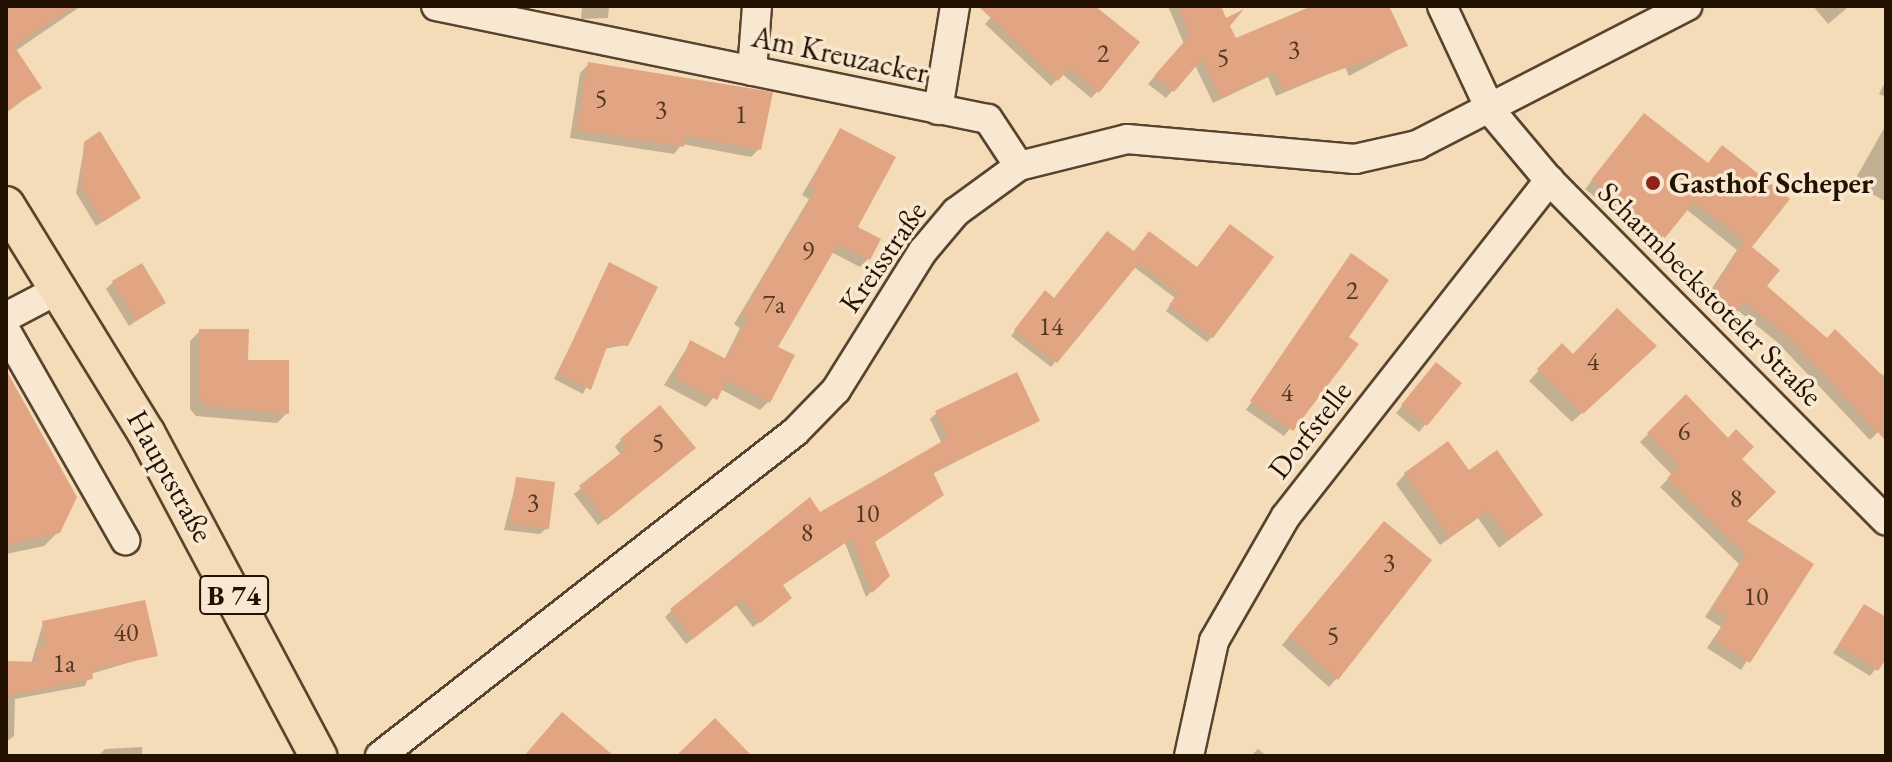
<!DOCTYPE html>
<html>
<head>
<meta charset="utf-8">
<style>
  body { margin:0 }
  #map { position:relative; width:1892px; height:762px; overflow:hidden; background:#f4dcb8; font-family:"EB Garamond",serif }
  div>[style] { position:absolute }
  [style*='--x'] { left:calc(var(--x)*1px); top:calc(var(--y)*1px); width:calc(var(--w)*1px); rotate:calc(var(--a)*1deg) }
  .shadow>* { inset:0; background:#0003 }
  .building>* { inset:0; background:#e1a583 }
  .roads { filter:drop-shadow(2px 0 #58442e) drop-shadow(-2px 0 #58442e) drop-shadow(0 2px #58442e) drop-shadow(0 -2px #58442e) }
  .minor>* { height:28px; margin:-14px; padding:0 14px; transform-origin:14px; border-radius:14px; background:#f8e8d1 }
  .major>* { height:36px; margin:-18px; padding:0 18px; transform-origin:18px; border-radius:18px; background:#f4dcb8 }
  .dots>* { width:22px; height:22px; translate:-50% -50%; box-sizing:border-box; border:4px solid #f8e8d1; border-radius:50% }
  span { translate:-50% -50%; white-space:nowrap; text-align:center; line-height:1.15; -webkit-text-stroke:7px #f8e8d1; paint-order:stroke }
  .number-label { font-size:26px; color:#533721 }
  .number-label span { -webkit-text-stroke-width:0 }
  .shield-label span { padding:2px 6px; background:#f8e8d1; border:2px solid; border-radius:6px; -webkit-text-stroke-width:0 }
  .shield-label { font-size:28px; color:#241200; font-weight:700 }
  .street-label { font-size:30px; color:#241200 }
  .poi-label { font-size:30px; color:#241200; font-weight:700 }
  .left { translate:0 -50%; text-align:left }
  .frame { position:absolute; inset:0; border:8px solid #241200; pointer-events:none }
</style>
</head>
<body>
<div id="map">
  <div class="shadow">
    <div style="clip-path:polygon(6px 6px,81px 6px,11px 54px,39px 88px,6px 113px)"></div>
    <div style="clip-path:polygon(582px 6px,609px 6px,608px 18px,581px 19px)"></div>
    <div style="clip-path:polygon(1001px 6px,1092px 6px,1098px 91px,1091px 98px,1062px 74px,1051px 86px,985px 24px)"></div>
    <div style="clip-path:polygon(1168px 6px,1219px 6px,1235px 41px,1314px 6px,1387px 6px,1405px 46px,1349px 76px,1345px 67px,1276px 96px,1268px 77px,1213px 103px,1195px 65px,1166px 98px,1148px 84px,1184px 44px)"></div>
    <div style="clip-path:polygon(1813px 6px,1846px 6px,1847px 8px,1828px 24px)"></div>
    <div style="clip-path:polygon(588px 65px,759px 149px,751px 157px,682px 144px,674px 154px,570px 138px,580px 73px)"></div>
    <div style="clip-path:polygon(1886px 80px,1886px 97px,1879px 94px)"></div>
    <div style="clip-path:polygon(1644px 115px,1749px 247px,1764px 286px,1827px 340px,1886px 377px,1886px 424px,1870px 440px,1777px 342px,1736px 309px,1725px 320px,1703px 302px,1737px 250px,1686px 209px,1655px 245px,1585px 189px)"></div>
    <div style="clip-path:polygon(1886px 125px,1886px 202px,1853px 183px)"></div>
    <div style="clip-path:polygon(840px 130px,855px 228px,868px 259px,860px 267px,831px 252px,776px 348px,768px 402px,760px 410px,720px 389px,706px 407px,664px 385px,690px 343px,724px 360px,740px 328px,734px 324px,809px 199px,802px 195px)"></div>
    <div style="clip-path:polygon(85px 143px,139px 198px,96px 226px,76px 193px)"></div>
    <div style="clip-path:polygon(1145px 238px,1212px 337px,1207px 342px,1166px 311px,1175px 298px,1134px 267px,1051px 367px,1011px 336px,1040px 298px,1054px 300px,1133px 253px)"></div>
    <div style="clip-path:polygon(1348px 260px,1346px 337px,1356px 344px,1284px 436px,1246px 410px)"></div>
    <div style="clip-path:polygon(610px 265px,626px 345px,604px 349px,583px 394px,554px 379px)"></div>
    <div style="clip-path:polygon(113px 282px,163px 303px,129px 326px,106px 289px)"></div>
    <div style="clip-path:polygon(200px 331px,246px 362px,287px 413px,277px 423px,196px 416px,190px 409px,190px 341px)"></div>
    <div style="clip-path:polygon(1562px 346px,1573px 356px,1644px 356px,1572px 422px,1529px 381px)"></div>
    <div style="clip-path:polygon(1430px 371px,1460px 383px,1419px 432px,1396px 413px)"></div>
    <div style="clip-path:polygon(6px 374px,58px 532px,44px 546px,6px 554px)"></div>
    <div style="clip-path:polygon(1686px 397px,1744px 522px,1811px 564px,1741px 670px,1707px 648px,1721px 627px,1705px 617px,1739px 564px,1660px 487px,1672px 475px,1640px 442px)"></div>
    <div style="clip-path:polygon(937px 413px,1038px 420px,932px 474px,942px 495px,865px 545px,887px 576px,866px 597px,845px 543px,781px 586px,783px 604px,753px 627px,736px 605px,686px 644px,665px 617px,672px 610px,942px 444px,930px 419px)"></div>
    <div style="clip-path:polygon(621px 440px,686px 454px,598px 525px,574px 494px,621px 455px,615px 447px)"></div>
    <div style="clip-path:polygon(1468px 473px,1541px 515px,1499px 548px,1478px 518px,1440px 545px,1396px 484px,1405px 474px)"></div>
    <div style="clip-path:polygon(517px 479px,547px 528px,540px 534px,504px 530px)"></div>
    <div style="clip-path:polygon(1376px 532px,1337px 678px,1329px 687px,1282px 645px)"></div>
    <div style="clip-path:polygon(1865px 606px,1886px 620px,1886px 655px,1870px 676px,1833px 653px)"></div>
    <div style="clip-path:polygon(43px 623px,155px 655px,90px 674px,85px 686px,15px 699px,14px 736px,6px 742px,6px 663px,31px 664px)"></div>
    <div style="clip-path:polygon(142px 747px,142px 756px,98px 756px,105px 749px)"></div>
    <div style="clip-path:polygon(1258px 749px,1267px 756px,1251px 756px)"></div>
  </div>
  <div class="building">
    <div style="clip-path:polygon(6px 6px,75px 6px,14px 46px,42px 88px,6px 111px)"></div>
    <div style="clip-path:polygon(978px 6px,1095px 6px,1140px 42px,1099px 93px,1069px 68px,1058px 81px)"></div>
    <div style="clip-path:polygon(1178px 6px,1221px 6px,1226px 18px,1244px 9px,1230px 26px,1236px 38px,1312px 6px,1389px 6px,1408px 46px,1283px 90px,1275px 72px,1221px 98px,1202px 59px,1174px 92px,1154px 76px,1190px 35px)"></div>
    <div style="clip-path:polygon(588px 62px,773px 92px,761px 150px,686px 136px,684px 147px,577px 130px)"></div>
    <div style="clip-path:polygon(1644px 113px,1708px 163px,1722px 145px,1790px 199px,1752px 247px,1780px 270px,1767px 286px,1827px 338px,1835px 329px,1886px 379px,1886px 441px,1785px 334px,1744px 302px,1735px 313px,1710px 294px,1744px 241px,1694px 202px,1665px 238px,1591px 180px)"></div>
    <div style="clip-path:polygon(840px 128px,896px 157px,858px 227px,881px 239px,870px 260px,838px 244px,778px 347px,795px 355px,770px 403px,727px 380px,717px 400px,675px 378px,690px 340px,726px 359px,748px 319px,741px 315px,816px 190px,809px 186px)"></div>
    <div style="clip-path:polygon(100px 131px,141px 198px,103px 222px,81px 186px,84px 142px)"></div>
    <div style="clip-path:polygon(1230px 224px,1274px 257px,1213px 338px,1169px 305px,1178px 293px,1139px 263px,1057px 363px,1014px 330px,1045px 290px,1054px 298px,1107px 231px,1134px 251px,1149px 231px,1197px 267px)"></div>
    <div style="clip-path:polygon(1351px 253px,1389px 280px,1349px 337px,1359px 344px,1293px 431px,1250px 401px)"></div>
    <div style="clip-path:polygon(609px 262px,658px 287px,628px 346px,608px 344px,591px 390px,558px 373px)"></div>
    <div style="clip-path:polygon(142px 263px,166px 303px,136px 321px,112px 281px)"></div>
    <div style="clip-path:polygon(1617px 308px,1657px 346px,1583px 414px,1537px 369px,1562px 343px,1573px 354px)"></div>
    <div style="clip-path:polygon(199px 329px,249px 329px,248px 360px,289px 360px,289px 414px,206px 406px,199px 398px)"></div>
    <div style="clip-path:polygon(1436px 362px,1462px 383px,1427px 426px,1401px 405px)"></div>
    <div style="clip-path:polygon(6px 370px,77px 497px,60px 533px,6px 545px)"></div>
    <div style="clip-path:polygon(1017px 372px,1040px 421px,933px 472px,944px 495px,875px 542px,890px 576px,872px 593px,852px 538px,783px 585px,792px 598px,760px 623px,743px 600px,693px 639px,670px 609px,810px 497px,820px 512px,948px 438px,935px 411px)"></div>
    <div style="clip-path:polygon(1686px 394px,1728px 438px,1736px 429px,1754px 447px,1742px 459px,1776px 492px,1747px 521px,1814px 564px,1750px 663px,1714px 640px,1727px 618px,1712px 608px,1746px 555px,1667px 478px,1679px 466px,1647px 433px)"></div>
    <div style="clip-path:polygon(660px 405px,696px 448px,606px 520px,579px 486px,627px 448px,620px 439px)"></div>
    <div style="clip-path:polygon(1448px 441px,1469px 470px,1497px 450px,1543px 515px,1509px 540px,1488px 511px,1450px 537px,1404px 473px)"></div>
    <div style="clip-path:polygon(516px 477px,555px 482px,549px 529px,510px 523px)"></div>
    <div style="clip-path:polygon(1384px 521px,1432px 560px,1338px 680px,1289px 636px)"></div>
    <div style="clip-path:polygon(145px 600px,158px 656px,92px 670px,93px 679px,6px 696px,6px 661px,38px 662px,35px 649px,46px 646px,42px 621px)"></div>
    <div style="clip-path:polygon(1864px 604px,1886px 617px,1886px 659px,1878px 671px,1838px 645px)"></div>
    <div style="clip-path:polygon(562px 712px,614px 756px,524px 756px)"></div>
    <div style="clip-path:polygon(715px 718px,752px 756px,676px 756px)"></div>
  </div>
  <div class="roads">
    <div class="minor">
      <div style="--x:436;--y:6;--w:563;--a:11.57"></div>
      <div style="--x:988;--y:119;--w:56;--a:56.6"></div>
      <div style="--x:1442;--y:6;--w:116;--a:65"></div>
      <div style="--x:1491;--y:111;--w:90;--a:50"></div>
      <div style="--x:1549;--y:180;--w:479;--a:45.3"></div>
      <div style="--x:752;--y:71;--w:65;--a:-85.6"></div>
      <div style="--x:938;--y:110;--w:105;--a:-80.7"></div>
      <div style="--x:6;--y:317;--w:60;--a:-27.8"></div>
      <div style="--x:6;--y:331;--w:241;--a:60.3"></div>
      <div style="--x:380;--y:756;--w:526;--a:-37.98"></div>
      <div style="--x:795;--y:432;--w:59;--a:-45.7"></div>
      <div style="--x:836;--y:390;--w:164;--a:-58"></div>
      <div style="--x:923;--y:251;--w:51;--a:-49.8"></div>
      <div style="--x:956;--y:212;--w:78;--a:-36.1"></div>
      <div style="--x:1019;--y:166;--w:111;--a:-14"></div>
      <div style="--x:1127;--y:139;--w:229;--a:5"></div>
      <div style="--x:1355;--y:159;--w:64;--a:-12.7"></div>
      <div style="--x:1417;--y:145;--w:304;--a:-27.2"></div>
      <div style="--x:1189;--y:756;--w:118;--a:-77.7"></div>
      <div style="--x:1214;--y:641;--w:144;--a:-60.1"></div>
      <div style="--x:1286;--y:516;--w:427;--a:-51.9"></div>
    </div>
    <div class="major">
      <div style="--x:6;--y:205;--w:269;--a:58.4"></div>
      <div style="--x:147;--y:434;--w:365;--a:62"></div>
    </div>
  </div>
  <div class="dots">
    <div style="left:1653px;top:183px;background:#8f2418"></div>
  </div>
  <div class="number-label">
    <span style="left:1294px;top:50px">3</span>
    <span style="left:1103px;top:54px">2</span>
    <span style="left:1223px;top:58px">5</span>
    <span style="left:601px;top:99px">5</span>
    <span style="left:661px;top:110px">3</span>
    <span style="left:741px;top:115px">1</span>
    <span style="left:808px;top:252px">9</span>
    <span style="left:1352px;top:291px">2</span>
    <span style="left:774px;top:305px">7a</span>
    <span style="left:1051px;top:327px">14</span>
    <span style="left:1593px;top:362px">4</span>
    <span style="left:1287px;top:393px">4</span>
    <span style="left:1684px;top:432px">6</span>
    <span style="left:658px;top:443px">5</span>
    <span style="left:1736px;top:499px">8</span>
    <span style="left:533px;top:503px">3</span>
    <span style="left:867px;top:514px">10</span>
    <span style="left:807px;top:533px">8</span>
    <span style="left:1389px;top:563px">3</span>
    <span style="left:1756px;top:597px">10</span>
    <span style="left:126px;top:633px">40</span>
    <span style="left:1333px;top:636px">5</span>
    <span style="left:64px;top:664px">1a</span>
  </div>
  <div class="shield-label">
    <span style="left:234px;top:595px">B 74</span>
  </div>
  <div class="street-label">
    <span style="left:840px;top:55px;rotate:12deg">Am Kreuzacker</span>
    <span style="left:883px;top:257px;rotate:-55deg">Kreisstraße</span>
    <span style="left:1710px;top:294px;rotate:45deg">Scharmbeckstoteler Straße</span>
    <span style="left:1310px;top:430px;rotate:-52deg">Dorfstelle</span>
    <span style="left:170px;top:476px;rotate:61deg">Hauptstraße</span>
  </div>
  <div class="poi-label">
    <span class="left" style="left:1669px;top:183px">Gasthof Scheper</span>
  </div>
  <div class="frame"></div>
</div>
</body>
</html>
